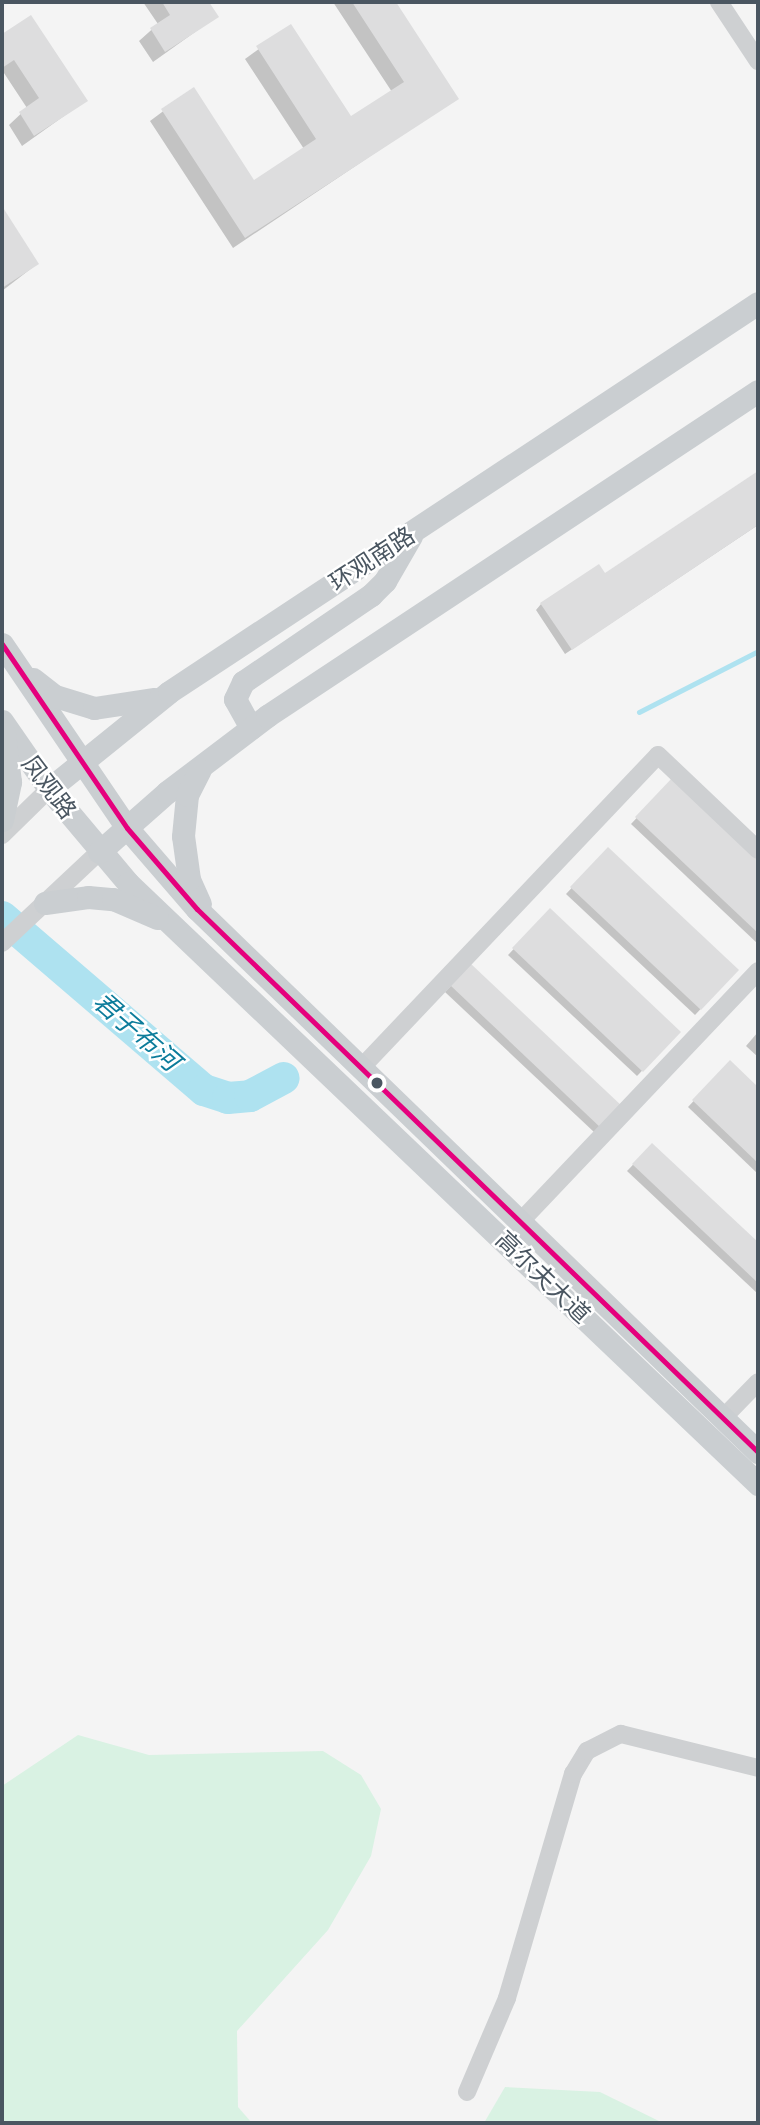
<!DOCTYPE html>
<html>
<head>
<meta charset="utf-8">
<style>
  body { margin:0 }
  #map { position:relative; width:760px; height:2125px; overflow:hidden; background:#f4f4f4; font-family:Montserrat,"Noto Sans SC",sans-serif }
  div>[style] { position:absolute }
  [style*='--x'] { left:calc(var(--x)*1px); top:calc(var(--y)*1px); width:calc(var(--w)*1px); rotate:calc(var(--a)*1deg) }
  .green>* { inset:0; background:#d9f2e3 }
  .shadow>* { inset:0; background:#0003 }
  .stream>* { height:5px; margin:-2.5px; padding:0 2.5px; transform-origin:2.5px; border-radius:2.5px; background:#aee2f0 }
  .river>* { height:32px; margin:-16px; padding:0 16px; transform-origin:16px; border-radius:16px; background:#aee2f0 }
  .building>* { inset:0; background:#ddddde }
  .minor>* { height:18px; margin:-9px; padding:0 9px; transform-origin:9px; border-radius:9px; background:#ced0d2 }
  .major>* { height:23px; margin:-11.5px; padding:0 11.5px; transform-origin:11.5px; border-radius:11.5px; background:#caced1 }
  .bus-1>* { height:5px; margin:-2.5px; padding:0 2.5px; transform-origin:2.5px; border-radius:2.5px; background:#e5007d }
  .dots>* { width:19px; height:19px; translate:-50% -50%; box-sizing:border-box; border:4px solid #fff; border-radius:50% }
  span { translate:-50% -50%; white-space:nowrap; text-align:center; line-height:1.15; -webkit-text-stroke:5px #fff; paint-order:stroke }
  .street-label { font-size:24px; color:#4a5661 }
  .water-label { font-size:26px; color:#0c7c9b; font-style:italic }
  .frame { position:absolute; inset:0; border:4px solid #4a5661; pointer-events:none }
</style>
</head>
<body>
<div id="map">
  <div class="green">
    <div style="clip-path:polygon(78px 1735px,149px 1755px,323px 1751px,361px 1775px,381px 1809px,371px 1856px,328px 1930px,237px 2031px,238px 2107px,252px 2123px,2px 2123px,2px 1786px)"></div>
    <div style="clip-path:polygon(505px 2087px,600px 2092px,663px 2123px,484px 2123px)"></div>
  </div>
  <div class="shadow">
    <div style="clip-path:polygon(143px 2px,206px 2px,216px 17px,153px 62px,139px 41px,158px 24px)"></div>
    <div style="clip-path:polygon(333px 2px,394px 2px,457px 98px,233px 248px,150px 121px,193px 89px,254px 182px,304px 149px,245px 59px,290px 26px,351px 119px,392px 92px)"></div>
    <div style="clip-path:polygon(31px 17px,85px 101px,22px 146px,9px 125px,27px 108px,2px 70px,2px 36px)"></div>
    <div style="clip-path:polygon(2px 210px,37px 264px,2px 291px)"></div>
    <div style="clip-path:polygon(758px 473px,758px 525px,565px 654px,536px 610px,541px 604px,604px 576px)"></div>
    <div style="clip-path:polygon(673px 779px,758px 860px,758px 944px,631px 824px)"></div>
    <div style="clip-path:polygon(608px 849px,737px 970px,695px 1015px,566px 894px)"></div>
    <div style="clip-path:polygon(550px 911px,679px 1032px,637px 1076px,508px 955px)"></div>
    <div style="clip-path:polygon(470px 966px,620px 1107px,595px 1133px,445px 992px)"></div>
    <div style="clip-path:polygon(758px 1032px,758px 1057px,746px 1046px)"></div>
    <div style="clip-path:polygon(730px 1062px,758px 1089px,758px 1174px,688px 1107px)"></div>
    <div style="clip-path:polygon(652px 1145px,758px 1245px,758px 1294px,627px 1171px)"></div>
  </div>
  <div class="stream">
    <div style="--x:639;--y:712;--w:134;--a:-27.1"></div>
  </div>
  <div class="river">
    <div style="--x:2;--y:917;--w:266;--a:40.6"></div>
    <div style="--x:204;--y:1090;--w:25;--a:18"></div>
    <div style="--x:228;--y:1098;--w:22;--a:-5"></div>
    <div style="--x:250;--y:1096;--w:38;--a:-28"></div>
  </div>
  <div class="building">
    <div style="clip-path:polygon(162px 2px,209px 2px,219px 17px,165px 52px,150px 28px,170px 15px)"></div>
    <div style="clip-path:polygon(352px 2px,396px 2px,459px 99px,245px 238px,161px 109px,194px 87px,254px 180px,316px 139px,256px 46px,291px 24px,351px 116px,404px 82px)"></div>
    <div style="clip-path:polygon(31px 15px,88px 101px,34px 136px,19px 112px,39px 98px,14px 60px,2px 68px,2px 34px)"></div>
    <div style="clip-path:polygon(2px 206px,39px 264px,2px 288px)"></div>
    <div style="clip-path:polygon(758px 471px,758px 525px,572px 650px,540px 603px,599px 564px,605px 573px)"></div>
    <div style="clip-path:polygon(673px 777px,758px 857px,758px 933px,635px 817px)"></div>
    <div style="clip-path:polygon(608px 847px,739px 970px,701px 1010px,570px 887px)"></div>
    <div style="clip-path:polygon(550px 908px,681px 1032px,643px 1072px,512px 948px)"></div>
    <div style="clip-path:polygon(470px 963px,623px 1107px,602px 1129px,450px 985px)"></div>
    <div style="clip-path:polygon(730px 1060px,758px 1087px,758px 1163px,692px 1100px)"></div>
    <div style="clip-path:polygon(652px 1143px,758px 1242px,758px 1283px,632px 1164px)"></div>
  </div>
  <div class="minor">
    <div style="--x:719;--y:2;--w:71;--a:56.5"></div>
    <div style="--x:2;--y:835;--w:66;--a:-44.4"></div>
    <div style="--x:2;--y:943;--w:133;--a:-43.2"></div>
    <div style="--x:361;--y:1068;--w:431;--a:-46.5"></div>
    <div style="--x:658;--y:755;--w:138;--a:43.5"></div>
    <div style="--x:520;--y:1222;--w:346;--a:-46.5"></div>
    <div style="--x:723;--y:1418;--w:50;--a:-45.8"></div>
    <div style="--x:467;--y:2092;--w:102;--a:-66.9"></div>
    <div style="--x:507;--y:1998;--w:234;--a:-73.6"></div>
    <div style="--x:573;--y:1774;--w:27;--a:-59"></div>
    <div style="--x:587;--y:1751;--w:38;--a:-27"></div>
    <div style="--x:621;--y:1734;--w:141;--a:13.9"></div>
  </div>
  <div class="major">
    <div style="--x:2;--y:644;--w:222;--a:55.8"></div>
    <div style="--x:127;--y:828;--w:107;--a:49.2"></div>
    <div style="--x:197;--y:909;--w:781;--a:44.07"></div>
    <div style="--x:33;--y:679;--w:28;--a:38"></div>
    <div style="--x:55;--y:696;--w:41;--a:17.1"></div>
    <div style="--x:94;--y:708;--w:61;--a:-8.5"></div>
    <div style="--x:2;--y:721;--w:83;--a:55.3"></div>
    <div style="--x:49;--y:789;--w:123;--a:50"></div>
    <div style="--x:128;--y:883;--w:871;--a:43.65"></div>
    <div style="--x:251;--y:728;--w:33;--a:-119"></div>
    <div style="--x:235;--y:699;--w:19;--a:-65"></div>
    <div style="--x:243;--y:682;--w:155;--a:-34.2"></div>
    <div style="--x:371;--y:595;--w:20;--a:-45"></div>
    <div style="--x:385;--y:581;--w:52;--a:-60"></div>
    <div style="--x:49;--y:789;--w:154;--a:-38.9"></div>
    <div style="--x:169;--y:692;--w:706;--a:-33.44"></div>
    <div style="--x:2;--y:820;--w:39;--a:-78"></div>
    <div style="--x:10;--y:782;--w:49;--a:-97"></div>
    <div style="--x:99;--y:852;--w:91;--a:-41.4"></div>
    <div style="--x:167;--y:792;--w:126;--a:-37.2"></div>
    <div style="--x:267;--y:716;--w:589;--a:-33.5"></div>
    <div style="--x:45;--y:903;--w:43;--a:-7.9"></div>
    <div style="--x:88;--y:897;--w:25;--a:5"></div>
    <div style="--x:113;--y:899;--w:48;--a:23.4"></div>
    <div style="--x:200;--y:904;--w:27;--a:-114"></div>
    <div style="--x:189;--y:879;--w:43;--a:-97.9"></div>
    <div style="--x:183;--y:836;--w:41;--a:-84.4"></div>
    <div style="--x:187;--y:795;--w:28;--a:-63"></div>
  </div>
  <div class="bus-1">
    <div style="--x:2;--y:644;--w:222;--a:55.8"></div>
    <div style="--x:127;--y:828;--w:107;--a:49.2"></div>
    <div style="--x:197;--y:909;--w:781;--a:44.07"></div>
  </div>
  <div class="dots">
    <div style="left:377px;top:1083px;background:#4a5661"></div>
  </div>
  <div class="street-label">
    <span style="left:372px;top:559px;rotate:-33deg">环观南路</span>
    <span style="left:49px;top:787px;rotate:53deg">凤观路</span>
    <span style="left:543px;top:1277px;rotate:44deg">高尔夫大道</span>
  </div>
  <div class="water-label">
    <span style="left:136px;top:1032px;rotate:41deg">君子布河</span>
  </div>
  <div class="frame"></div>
</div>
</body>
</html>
